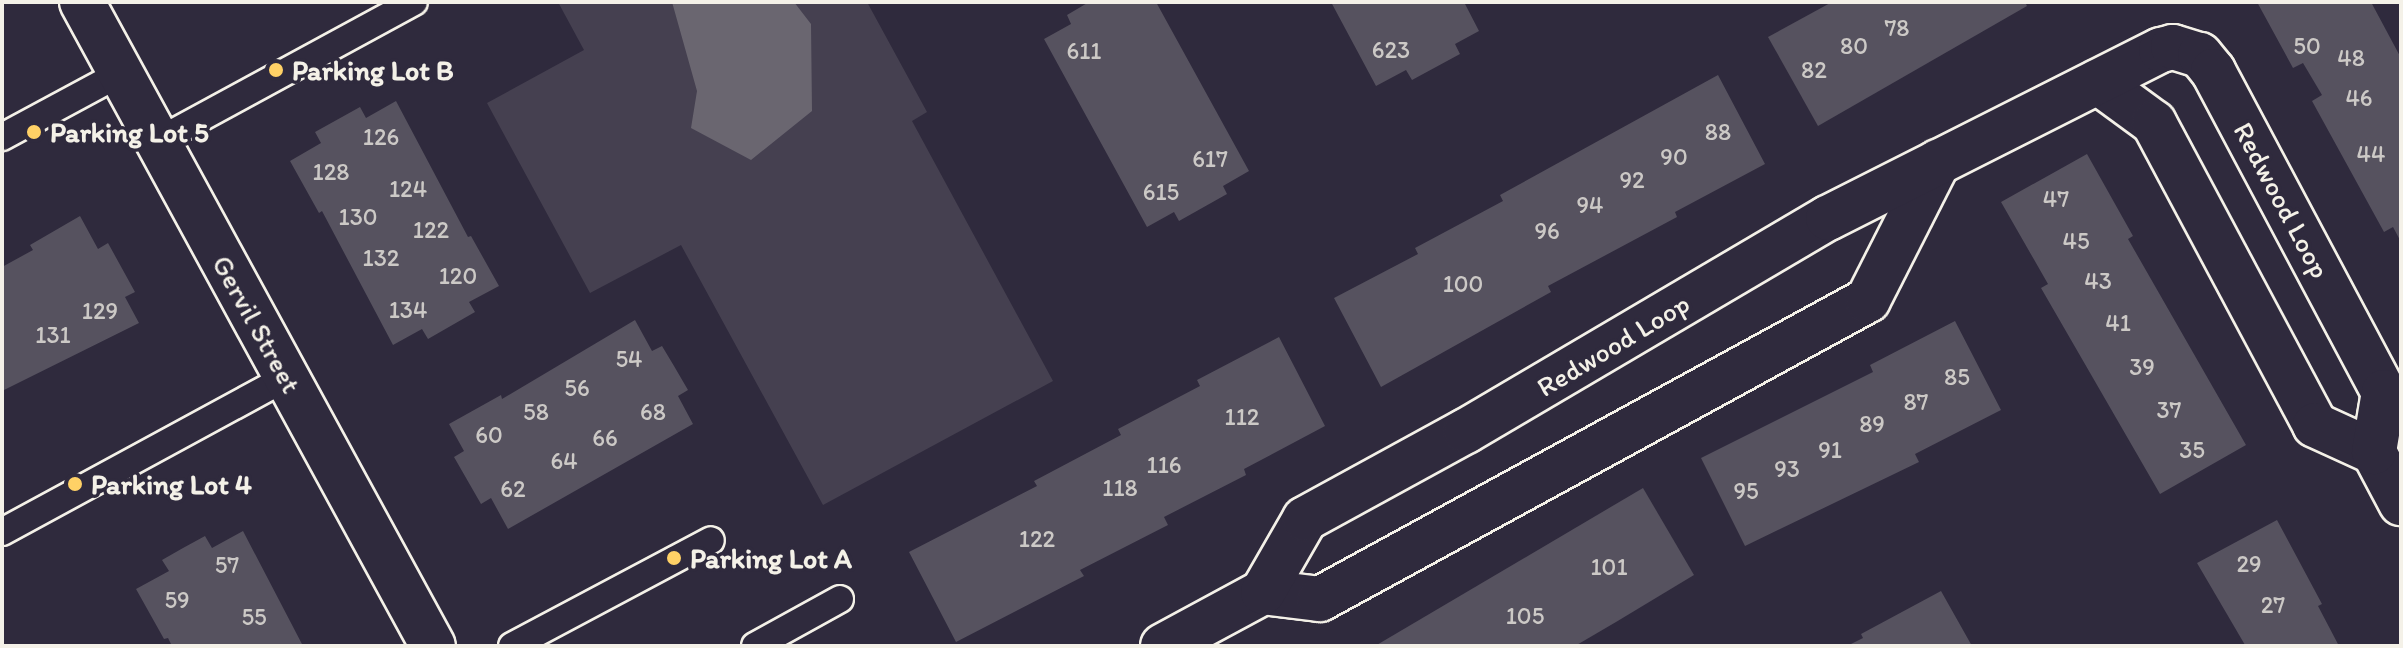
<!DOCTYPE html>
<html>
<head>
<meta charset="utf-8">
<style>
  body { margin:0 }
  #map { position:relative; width:2403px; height:648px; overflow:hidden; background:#2f2a3d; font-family:Itim,sans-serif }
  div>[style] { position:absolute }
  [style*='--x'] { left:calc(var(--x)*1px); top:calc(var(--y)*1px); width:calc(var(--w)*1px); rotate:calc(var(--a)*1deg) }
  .green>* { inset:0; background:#454050 }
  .water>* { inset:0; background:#6a6670 }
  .building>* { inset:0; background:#56525f }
  .roads { filter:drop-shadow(2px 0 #f4f1e8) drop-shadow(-2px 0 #f4f1e8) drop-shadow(0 2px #f4f1e8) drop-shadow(0 -2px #f4f1e8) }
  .service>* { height:26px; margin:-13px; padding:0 13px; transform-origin:13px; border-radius:13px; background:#2f2a3d }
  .minor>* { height:44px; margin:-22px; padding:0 22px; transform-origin:22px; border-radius:22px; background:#2f2a3d }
  .dots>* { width:22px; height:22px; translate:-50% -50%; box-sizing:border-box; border:4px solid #2f2a3d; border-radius:50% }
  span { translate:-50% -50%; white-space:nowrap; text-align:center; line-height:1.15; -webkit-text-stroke:7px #2f2a3d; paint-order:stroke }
  .number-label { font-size:24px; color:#ccc9c6 }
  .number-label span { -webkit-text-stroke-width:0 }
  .poi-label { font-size:28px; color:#f4f1e8; font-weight:700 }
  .left { translate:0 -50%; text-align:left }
  .street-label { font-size:28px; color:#f4f1e8 }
  .frame { position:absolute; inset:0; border:4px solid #f4f1e8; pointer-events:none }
</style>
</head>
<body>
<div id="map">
  <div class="green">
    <div style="clip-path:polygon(558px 2px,867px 2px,927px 112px,912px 121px,1053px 381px,823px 505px,681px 245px,590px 293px,487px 103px,584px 50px)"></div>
  </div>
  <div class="water">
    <div style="clip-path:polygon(672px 2px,794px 2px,811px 24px,812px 111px,751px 160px,691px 128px,697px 91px)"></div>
  </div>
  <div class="building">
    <div style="clip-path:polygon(1089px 2px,1156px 2px,1249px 171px,1223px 186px,1227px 194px,1179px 221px,1174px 212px,1147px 227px,1044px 39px,1071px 24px,1067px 15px)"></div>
    <div style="clip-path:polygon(1331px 2px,1464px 2px,1479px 31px,1455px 44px,1460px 54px,1412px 80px,1406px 70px,1376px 86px)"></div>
    <div style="clip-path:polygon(1832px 2px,2025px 2px,2027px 6px,1818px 126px,1768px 37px)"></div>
    <div style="clip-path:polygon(2257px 2px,2371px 2px,2401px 58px,2401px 242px,2393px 227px,2384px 232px,2312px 101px,2322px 95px,2303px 63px,2293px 68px)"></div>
    <div style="clip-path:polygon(1718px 75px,1765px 164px,1675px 212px,1677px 217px,1548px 286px,1551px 292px,1381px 387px,1334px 298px,1418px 254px,1415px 248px,1503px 201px,1500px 195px)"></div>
    <div style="clip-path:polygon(396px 101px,468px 237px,471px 236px,499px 286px,469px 302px,475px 312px,428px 339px,422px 329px,393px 345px,322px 211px,319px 213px,290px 161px,321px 143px,315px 132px,360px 107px,366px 118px)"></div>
    <div style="clip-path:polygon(2087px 154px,2133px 236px,2128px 239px,2246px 445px,2160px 494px,2041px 288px,2048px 284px,2001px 202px)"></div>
    <div style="clip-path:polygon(80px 216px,98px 249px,108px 243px,135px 292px,125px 297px,139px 323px,2px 391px,2px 267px,33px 250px,30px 245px)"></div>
    <div style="clip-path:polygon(635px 320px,652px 351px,662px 346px,674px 366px,688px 390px,678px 396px,693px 424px,508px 529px,491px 498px,481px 504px,454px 457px,464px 451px,449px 424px,501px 395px,502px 399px)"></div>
    <div style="clip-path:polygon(1955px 321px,2001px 410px,1915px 454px,1919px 462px,1745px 546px,1701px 458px,1873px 372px,1870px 365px)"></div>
    <div style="clip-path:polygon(1279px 337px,1325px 426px,1244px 469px,1246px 475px,1164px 517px,1168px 525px,1080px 570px,1084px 576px,956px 642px,909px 552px,1037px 486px,1034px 481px,1121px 435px,1118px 429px,1200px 386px,1197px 380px)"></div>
    <div style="clip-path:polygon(1643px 488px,1694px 575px,1616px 622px,1575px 646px,1375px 646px)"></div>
    <div style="clip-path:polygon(2277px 520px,2322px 604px,2318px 606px,2339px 646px,2245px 645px,2197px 563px)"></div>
    <div style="clip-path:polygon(243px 531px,303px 646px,172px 646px,168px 638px,164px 639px,136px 589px,169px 571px,162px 560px,183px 548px,205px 536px,212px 548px)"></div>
    <div style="clip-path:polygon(1941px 591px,1972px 646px,1847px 646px,1863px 638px,1861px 634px)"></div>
  </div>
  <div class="roads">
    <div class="service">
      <div style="--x:2;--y:137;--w:135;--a:-28.3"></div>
      <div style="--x:158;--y:141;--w:291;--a:-28.5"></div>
      <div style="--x:2;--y:532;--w:323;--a:-28.5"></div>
      <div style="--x:512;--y:646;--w:225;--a:-28"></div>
      <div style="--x:755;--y:646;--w:97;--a:-28.9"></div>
    </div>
    <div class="minor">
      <div style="--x:82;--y:2;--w:733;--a:61.41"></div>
      <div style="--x:2098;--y:82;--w:69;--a:36.2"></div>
      <div style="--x:2154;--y:123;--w:342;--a:61.9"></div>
      <div style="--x:2315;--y:425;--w:65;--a:24.6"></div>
      <div style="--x:2374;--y:452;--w:58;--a:62.1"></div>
      <div style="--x:1263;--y:592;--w:57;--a:7"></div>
      <div style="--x:1320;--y:599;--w:624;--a:-28.62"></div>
      <div style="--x:1868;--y:300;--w:155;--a:-63.1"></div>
      <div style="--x:1163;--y:646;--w:114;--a:-28.4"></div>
      <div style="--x:1263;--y:592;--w:84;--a:-60.1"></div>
      <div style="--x:1305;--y:519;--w:183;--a:-28.7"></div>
      <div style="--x:1466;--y:431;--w:420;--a:-30.5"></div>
      <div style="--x:1828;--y:218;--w:373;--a:-26.8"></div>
      <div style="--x:2161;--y:50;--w:12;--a:-14"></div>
      <div style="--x:2173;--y:47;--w:28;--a:17"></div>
      <div style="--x:2200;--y:55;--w:21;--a:51"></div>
      <div style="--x:2213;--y:71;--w:364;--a:62"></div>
      <div style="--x:2384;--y:392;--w:61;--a:99.5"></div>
    </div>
  </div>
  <div class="dots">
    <div style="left:276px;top:70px;background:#ffd166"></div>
    <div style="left:34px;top:132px;background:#ffd166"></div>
    <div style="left:75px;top:484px;background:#ffd166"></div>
    <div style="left:674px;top:558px;background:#ffd166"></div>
  </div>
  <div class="number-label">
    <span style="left:1897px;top:28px">78</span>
    <span style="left:1854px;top:46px">80</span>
    <span style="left:2307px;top:46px">50</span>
    <span style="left:1391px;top:50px">623</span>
    <span style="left:1084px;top:51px">611</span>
    <span style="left:2351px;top:58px">48</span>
    <span style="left:1814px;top:70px">82</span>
    <span style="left:2359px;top:98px">46</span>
    <span style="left:1718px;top:132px">88</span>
    <span style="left:381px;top:137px">126</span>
    <span style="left:2371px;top:154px">44</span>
    <span style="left:1674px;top:157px">90</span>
    <span style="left:1210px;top:159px">617</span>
    <span style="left:331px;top:172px">128</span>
    <span style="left:1632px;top:180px">92</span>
    <span style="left:408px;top:189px">124</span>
    <span style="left:1161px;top:192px">615</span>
    <span style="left:2056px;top:199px">47</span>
    <span style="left:1590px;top:205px">94</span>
    <span style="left:358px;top:217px">130</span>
    <span style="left:431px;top:230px">122</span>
    <span style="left:1547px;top:231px">96</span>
    <span style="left:2076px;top:241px">45</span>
    <span style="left:381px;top:258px">132</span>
    <span style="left:458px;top:276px">120</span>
    <span style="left:2098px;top:281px">43</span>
    <span style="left:1463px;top:284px">100</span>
    <span style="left:408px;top:310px">134</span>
    <span style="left:100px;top:311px">129</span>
    <span style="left:2118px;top:323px">41</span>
    <span style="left:53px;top:335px">131</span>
    <span style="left:629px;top:359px">54</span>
    <span style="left:2142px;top:367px">39</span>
    <span style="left:1957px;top:377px">85</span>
    <span style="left:577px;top:388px">56</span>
    <span style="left:1916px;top:402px">87</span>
    <span style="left:2169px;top:410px">37</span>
    <span style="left:536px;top:412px">58</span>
    <span style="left:653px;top:412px">68</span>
    <span style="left:1242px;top:417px">112</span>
    <span style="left:1872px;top:424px">89</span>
    <span style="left:489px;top:435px">60</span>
    <span style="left:605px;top:438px">66</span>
    <span style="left:1830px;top:450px">91</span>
    <span style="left:2192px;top:450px">35</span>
    <span style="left:564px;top:461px">64</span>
    <span style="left:1164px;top:465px">116</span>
    <span style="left:1787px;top:469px">93</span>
    <span style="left:1120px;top:488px">118</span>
    <span style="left:513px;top:489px">62</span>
    <span style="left:1746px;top:491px">95</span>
    <span style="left:1037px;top:539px">122</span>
    <span style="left:2249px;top:564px">29</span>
    <span style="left:227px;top:565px">57</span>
    <span style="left:1609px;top:567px">101</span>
    <span style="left:177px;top:600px">59</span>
    <span style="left:2273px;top:605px">27</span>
    <span style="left:1525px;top:616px">105</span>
    <span style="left:254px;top:617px">55</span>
  </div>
  <div class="poi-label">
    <span class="left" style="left:292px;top:70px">Parking Lot B</span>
    <span class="left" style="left:50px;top:132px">Parking Lot 5</span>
    <span class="left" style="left:91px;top:484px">Parking Lot 4</span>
    <span class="left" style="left:690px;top:558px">Parking Lot A</span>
  </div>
  <div class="street-label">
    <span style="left:2282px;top:200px;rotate:62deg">Redwood Loop</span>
    <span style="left:257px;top:324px;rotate:61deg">Gervil Street</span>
    <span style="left:1613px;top:345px;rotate:-31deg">Redwood Loop</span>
  </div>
  <div class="frame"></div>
</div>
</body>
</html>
